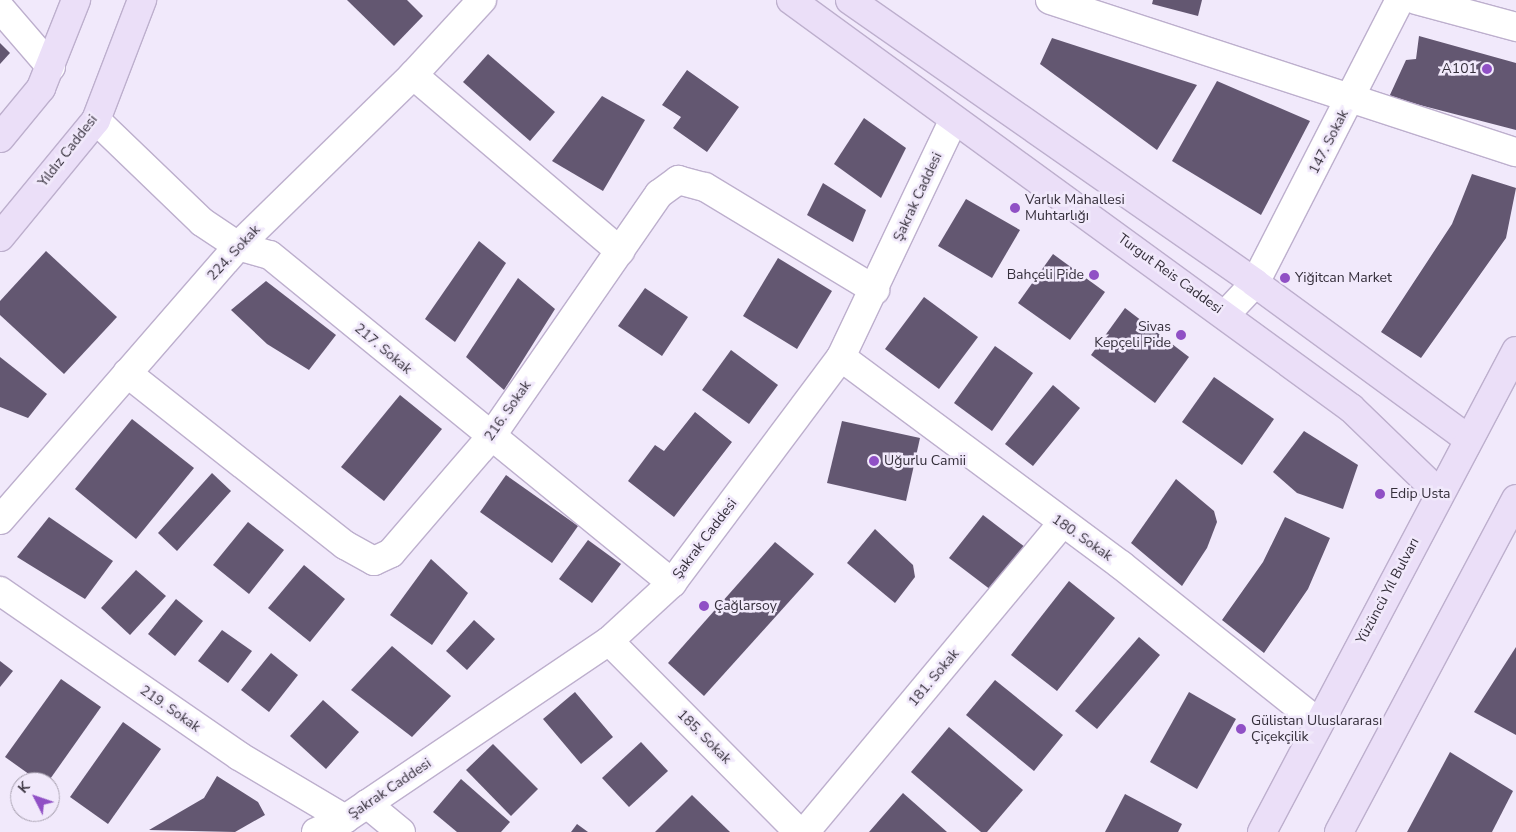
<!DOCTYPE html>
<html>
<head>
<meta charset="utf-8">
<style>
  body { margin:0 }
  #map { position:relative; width:1516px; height:832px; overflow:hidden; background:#f1e9fb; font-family:"Nunito Sans",sans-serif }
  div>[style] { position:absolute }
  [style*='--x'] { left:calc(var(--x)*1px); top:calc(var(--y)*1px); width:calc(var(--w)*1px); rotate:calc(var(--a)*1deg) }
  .building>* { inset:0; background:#635771 }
  .roads { filter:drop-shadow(1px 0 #bdafcd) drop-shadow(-1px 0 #bdafcd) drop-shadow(0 1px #bdafcd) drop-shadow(0 -1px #bdafcd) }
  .minor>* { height:28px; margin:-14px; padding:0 14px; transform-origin:14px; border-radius:14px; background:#fff }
  .major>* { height:28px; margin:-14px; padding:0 14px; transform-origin:14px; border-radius:14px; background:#ebdff8 }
  .dots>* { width:14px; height:14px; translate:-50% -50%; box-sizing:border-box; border:2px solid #f1e9fb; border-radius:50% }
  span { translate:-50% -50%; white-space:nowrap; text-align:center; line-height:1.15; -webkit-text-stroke:5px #f1e9fb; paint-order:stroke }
  .poi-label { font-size:14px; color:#352f3b }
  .right { translate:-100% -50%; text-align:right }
  .left { translate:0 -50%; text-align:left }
  .street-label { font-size:14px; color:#352f3b }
  .north { position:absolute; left:10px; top:772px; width:50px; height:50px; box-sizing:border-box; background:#f1e9fb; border:1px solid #a69fae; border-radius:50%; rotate:311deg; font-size:14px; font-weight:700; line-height:20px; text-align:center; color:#352f3b }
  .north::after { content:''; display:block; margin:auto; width:18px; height:22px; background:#9050c5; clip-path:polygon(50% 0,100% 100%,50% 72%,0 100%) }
</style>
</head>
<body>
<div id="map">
  <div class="building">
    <div style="clip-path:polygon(347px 0,407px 0,423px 16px,394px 46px)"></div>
    <div style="clip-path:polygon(1153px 0,1202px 0,1198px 16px,1152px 4px)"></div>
    <div style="clip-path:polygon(1419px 36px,1516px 63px,1516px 130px,1389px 97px,1406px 60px,1416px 59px)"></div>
    <div style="clip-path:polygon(1052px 38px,1197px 85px,1157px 150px,1040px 64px)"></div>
    <div style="clip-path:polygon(0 43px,10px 53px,0 64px)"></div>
    <div style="clip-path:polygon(488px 54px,555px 112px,530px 141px,463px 82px)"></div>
    <div style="clip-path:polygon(687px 70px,739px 107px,707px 152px,673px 128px,681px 117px,662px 105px)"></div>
    <div style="clip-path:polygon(1217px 81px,1310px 121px,1261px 215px,1172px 161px)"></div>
    <div style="clip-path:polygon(602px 96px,645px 120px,603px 191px,552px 161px)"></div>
    <div style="clip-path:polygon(864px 118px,906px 148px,881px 198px,834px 164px)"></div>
    <div style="clip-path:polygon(1472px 174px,1516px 188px,1506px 238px,1421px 358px,1381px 332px,1452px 224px)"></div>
    <div style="clip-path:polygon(823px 183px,866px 210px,853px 242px,807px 215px)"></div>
    <div style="clip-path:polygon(966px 199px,1020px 230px,992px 278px,938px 246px)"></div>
    <div style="clip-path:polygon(479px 241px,506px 263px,455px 342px,425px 319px)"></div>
    <div style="clip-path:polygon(46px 251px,117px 317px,64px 374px,0 315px,0 301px)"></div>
    <div style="clip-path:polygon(1053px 254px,1105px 292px,1070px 340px,1018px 303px)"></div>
    <div style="clip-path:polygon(778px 258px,832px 291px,797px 349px,743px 316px)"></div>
    <div style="clip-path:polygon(518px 278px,555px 309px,504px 390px,466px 357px)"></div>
    <div style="clip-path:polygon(266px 281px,336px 335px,309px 370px,267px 344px,231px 310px)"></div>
    <div style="clip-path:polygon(645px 288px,688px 317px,662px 356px,618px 326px)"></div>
    <div style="clip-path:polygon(924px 297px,978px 337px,939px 389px,885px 349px)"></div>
    <div style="clip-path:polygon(1125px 308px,1189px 357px,1155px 403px,1091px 355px)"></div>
    <div style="clip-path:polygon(995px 346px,1033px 373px,992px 431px,954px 403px)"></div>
    <div style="clip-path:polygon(731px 350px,778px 385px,749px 424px,702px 390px)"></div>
    <div style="clip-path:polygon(0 357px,47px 394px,28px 418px,0 407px)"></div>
    <div style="clip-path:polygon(1214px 377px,1274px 419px,1242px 465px,1182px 422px)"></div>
    <div style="clip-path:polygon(1053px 385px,1080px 408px,1033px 466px,1005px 444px)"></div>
    <div style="clip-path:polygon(400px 395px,442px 429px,384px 501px,341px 467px)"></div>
    <div style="clip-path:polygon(695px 412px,732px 442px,674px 517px,628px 481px,655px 445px,664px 451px)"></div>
    <div style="clip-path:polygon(132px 419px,194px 468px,136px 539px,75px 489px)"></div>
    <div style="clip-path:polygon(842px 421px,920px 438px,906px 501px,827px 483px)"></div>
    <div style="clip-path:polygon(1304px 431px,1358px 465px,1343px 509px,1297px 493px,1273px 472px)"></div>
    <div style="clip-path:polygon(212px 473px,231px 491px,177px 551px,158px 533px)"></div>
    <div style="clip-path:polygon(506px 475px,578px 526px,552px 563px,480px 512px)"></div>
    <div style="clip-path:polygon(1176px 479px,1214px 511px,1217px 522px,1207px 548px,1182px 586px,1131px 543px)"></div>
    <div style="clip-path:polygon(983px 515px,1025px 547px,991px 590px,949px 558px)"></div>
    <div style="clip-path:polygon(49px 517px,113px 561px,85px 599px,17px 557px)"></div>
    <div style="clip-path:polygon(1285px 517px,1330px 538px,1308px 589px,1264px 653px,1222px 620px,1263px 562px)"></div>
    <div style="clip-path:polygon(248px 522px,284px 550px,249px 594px,213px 565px)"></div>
    <div style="clip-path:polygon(875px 529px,913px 565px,915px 577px,895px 603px,847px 563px)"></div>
    <div style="clip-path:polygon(588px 540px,621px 564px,592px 603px,559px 579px)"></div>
    <div style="clip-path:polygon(775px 542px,814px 574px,704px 696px,668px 663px)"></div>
    <div style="clip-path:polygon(431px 559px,468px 593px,432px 645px,390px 615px)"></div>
    <div style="clip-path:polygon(304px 565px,345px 599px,310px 642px,268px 608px)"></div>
    <div style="clip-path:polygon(136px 570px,166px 596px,130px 635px,101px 608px)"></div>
    <div style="clip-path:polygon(1069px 581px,1115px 618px,1057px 691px,1011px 655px)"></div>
    <div style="clip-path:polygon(176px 599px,203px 621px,175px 656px,148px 634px)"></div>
    <div style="clip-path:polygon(474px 620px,495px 639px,467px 670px,446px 651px)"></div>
    <div style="clip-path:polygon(222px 630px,252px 651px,228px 683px,198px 661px)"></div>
    <div style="clip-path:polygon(1139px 637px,1160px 655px,1097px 729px,1075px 711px)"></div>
    <div style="clip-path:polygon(392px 646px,451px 696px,412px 737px,351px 690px)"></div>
    <div style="clip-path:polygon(1516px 647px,1516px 735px,1474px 712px)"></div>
    <div style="clip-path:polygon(271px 653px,298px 675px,269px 712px,241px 690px)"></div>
    <div style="clip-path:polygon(0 661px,13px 671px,0 687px)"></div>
    <div style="clip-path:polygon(61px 679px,101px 707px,48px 782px,40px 782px,5px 757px)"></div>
    <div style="clip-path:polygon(995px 680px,1063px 735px,1034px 771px,966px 715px)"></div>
    <div style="clip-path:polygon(575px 692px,613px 737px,581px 764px,543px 719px)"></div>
    <div style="clip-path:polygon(1189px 692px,1236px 719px,1197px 789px,1150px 762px)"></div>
    <div style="clip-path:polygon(323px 700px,359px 732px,326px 769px,290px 736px)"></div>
    <div style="clip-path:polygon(123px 722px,161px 749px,108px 824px,70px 797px)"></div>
    <div style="clip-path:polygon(949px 727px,1023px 790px,987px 832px,981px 832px,911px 772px)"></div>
    <div style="clip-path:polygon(641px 742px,668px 771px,629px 807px,602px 778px)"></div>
    <div style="clip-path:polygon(493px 744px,538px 789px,511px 816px,466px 770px)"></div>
    <div style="clip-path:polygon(1450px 752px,1513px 791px,1492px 832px,1407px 832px)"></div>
    <div style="clip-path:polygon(217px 776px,258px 802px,265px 815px,235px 832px,149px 830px,204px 798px)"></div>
    <div style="clip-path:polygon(461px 779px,510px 822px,501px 832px,457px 832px,433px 812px)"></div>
    <div style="clip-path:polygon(903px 793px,947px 832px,869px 832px)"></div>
    <div style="clip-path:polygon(1125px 794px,1182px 824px,1178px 832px,1105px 832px)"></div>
    <div style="clip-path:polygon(692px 795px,730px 832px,655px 832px)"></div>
    <div style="clip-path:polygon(577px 824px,588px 832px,571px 832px)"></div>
  </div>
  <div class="roads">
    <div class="minor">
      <div style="--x:1050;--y:0;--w:490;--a:18.1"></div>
      <div style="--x:1416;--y:0;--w:104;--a:15.1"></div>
      <div style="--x:0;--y:8;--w:78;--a:49.2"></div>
      <div style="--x:413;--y:75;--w:272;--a:40.4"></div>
      <div style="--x:96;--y:120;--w:147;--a:43.9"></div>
      <div style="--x:202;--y:222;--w:43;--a:33.7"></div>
      <div style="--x:238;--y:246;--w:33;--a:16"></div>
      <div style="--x:270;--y:255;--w:519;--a:39.21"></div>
      <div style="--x:1226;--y:314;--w:42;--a:-46.9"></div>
      <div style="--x:1255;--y:283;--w:318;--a:-62.9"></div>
      <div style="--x:841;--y:357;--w:349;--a:36.6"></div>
      <div style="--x:1121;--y:565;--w:253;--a:38.6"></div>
      <div style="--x:127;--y:373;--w:278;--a:38.3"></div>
      <div style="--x:345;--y:545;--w:33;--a:29"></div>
      <div style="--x:374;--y:561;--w:19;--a:-25"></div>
      <div style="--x:391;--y:553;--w:152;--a:-49.3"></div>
      <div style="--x:490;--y:438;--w:297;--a:-55.3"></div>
      <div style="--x:659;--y:194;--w:24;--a:-36"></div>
      <div style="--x:678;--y:180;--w:28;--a:15"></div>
      <div style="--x:705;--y:187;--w:199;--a:31.2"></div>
      <div style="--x:0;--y:520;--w:363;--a:-49"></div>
      <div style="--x:238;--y:246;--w:245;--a:-44.3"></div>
      <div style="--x:413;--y:75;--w:102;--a:-47.4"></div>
      <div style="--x:0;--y:591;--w:290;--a:34.6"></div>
      <div style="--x:239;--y:756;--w:123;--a:30.7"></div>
      <div style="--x:609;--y:641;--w:269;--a:45.2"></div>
      <div style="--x:367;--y:804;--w:44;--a:39.5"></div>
      <div style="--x:316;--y:832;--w:32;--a:-24"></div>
      <div style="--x:345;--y:819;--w:318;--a:-34"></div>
      <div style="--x:609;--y:641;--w:86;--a:-42.6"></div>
      <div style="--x:672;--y:583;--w:282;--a:-53.2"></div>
      <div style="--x:841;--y:357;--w:263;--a:-64.6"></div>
      <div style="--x:805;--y:832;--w:401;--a:-50.2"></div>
    </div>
    <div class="major">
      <div style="--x:791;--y:0;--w:693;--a:36.08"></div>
      <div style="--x:1351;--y:408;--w:122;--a:44"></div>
      <div style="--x:850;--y:0;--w:494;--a:34.9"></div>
      <div style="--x:1255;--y:283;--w:264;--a:36.2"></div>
      <div style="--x:0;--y:138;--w:65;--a:-50.6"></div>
      <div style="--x:41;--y:88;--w:95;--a:-68.3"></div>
      <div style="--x:0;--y:237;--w:151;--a:-50.6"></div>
      <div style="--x:96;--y:120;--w:129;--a:-69"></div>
      <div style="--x:1262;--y:832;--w:544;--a:-62.16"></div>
      <div style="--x:1339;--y:832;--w:377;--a:-62"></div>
    </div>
  </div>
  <div class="dots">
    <div style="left:1487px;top:69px;background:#9050c5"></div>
    <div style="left:1015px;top:208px;background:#9050c5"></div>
    <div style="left:1094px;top:275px;background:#9050c5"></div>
    <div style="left:1285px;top:278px;background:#9050c5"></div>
    <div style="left:1181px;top:335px;background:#9050c5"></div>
    <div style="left:874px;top:461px;background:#9050c5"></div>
    <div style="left:1380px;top:494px;background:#9050c5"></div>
    <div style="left:704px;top:606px;background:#9050c5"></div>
    <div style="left:1241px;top:729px;background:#9050c5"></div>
  </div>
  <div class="poi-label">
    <span class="right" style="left:1477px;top:69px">A101</span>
    <span class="left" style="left:1025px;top:208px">Varlık Mahallesi<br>Muhtarlığı</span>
    <span class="right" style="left:1084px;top:275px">Bahçeli Pide</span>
    <span class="left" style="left:1295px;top:278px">Yiğitcan Market</span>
    <span class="right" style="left:1171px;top:335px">Sivas<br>Kepçeli Pide</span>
    <span class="left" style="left:884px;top:461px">Uğurlu Camii</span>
    <span class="left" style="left:1390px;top:494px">Edip Usta</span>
    <span class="left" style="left:714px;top:606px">Çağlarsoy</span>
    <span class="left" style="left:1251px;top:729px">Gülistan Uluslararası<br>Çiçekçilik</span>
  </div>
  <div class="street-label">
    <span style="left:1329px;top:142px;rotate:-63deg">147. Sokak</span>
    <span style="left:68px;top:151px;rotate:-52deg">Yıldız Caddesi</span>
    <span style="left:918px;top:197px;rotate:-65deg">Şakrak Caddesi</span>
    <span style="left:234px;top:253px;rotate:-47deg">224. Sokak</span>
    <span style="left:1170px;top:274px;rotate:36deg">Turgut Reis Caddesi</span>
    <span style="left:383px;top:349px;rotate:40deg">217. Sokak</span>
    <span style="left:508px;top:411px;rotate:-55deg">216. Sokak</span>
    <span style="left:1082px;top:538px;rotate:35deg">180. Sokak</span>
    <span style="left:705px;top:539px;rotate:-53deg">Şakrak Caddesi</span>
    <span style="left:1388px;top:591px;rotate:-62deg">Yüzüncü Yıl Bulvarı</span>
    <span style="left:934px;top:678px;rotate:-50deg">181. Sokak</span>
    <span style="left:170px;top:709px;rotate:35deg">219. Sokak</span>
    <span style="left:704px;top:737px;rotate:45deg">185. Sokak</span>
    <span style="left:390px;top:789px;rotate:-34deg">Şakrak Caddesi</span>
  </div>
  <div class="north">K</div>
</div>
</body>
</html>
